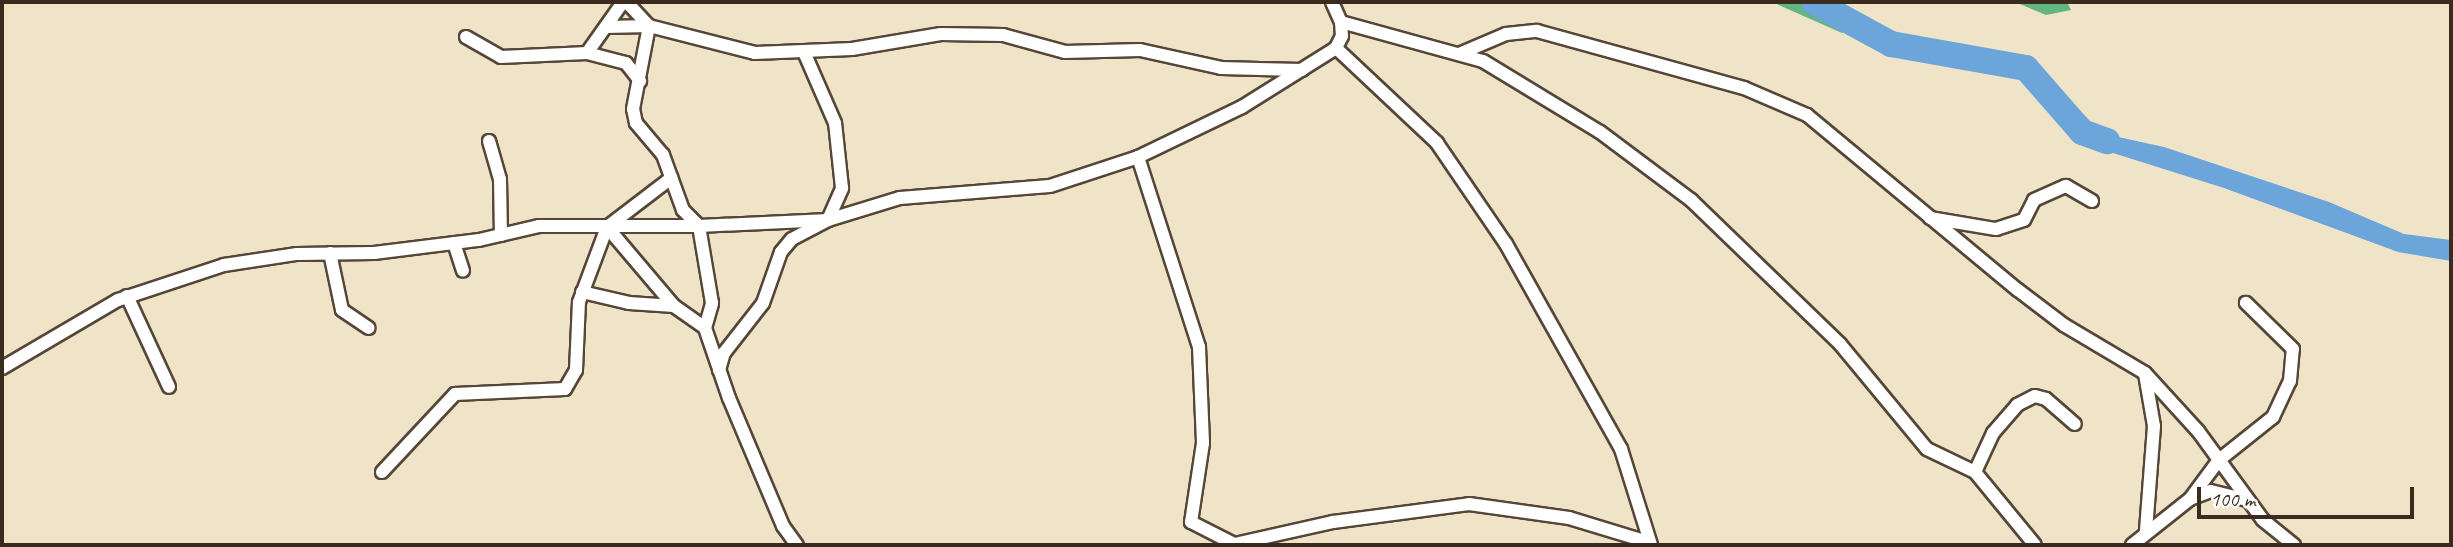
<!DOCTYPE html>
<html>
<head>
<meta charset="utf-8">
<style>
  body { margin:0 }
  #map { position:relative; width:2453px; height:547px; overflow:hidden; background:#efe4c8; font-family:Caveat,sans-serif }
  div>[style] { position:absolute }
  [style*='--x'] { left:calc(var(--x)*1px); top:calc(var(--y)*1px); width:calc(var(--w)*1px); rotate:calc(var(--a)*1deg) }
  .forest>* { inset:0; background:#63b581 }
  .water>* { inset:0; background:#6ba5da }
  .river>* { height:26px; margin:-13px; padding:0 13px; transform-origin:13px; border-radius:13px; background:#6ba5da }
  .roads { filter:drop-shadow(2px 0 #564638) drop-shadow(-2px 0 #564638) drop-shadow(0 2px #564638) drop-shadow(0 -2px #564638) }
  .street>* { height:12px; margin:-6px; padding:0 6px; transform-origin:6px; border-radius:6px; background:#fff }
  span { translate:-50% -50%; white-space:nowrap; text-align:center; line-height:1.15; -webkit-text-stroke:7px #fff; paint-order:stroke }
  .frame { position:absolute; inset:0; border:4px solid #3b2a1e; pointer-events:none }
  .scale { position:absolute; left:2197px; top:487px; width:217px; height:32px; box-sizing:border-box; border:4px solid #3b2a1e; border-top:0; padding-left:9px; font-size:21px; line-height:24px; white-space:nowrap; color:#3b2a1e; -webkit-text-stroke:5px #fff; paint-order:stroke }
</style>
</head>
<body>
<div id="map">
  <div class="forest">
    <div style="clip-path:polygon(1772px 2px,1840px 2px,1863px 16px,1842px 33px)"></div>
    <div style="clip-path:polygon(2015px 2px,2067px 2px,2071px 10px,2046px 15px)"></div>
  </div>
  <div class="water">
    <div style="clip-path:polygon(2086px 117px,2100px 133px,2164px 147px,2329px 202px,2404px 234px,2451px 240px,2451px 261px,2398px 252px,2224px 188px,2094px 147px,2071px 133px)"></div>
  </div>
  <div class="river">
    <div style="--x:1814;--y:2;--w:88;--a:28.6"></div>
    <div style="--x:1891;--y:44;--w:137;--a:10.1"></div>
    <div style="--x:2026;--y:68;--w:85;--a:48.8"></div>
    <div style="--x:2082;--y:132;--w:27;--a:20"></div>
  </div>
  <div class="roads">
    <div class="street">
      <div style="--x:1332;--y:2;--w:22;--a:66"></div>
      <div style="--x:1341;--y:22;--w:14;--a:86"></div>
      <div style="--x:1342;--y:36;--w:13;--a:117"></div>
      <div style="--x:1336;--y:48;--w:139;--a:43.2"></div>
      <div style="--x:1437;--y:143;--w:122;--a:55.7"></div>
      <div style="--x:1506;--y:244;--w:235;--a:60.7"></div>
      <div style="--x:1621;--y:449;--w:101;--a:72.6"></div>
      <div style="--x:1341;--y:22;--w:147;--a:15.4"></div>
      <div style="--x:1483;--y:61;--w:137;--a:31.3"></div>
      <div style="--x:1600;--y:132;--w:114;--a:36.8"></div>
      <div style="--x:1691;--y:200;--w:207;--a:44"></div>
      <div style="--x:1840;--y:344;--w:136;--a:50.4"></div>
      <div style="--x:1927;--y:449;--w:53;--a:25.6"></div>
      <div style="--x:1975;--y:472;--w:94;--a:50.6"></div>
      <div style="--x:606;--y:27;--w:43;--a:-1.3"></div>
      <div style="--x:649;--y:26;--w:33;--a:-133"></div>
      <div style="--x:466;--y:37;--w:40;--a:29.7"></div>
      <div style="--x:501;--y:57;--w:86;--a:-2.7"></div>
      <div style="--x:587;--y:53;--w:40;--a:14.4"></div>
      <div style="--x:626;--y:63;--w:23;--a:52"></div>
      <div style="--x:587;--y:53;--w:62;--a:-54.8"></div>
      <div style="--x:1459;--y:54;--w:51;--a:-23.1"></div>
      <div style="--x:1506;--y:34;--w:31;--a:-6"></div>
      <div style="--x:1537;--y:31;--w:215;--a:15.4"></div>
      <div style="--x:1744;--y:88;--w:69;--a:23.2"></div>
      <div style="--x:1807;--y:115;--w:274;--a:39.7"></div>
      <div style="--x:2018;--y:290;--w:58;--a:37.3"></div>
      <div style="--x:2064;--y:325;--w:94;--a:30.7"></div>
      <div style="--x:2145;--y:373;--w:79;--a:47.6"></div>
      <div style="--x:2198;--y:431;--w:110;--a:53.9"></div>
      <div style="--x:2263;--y:520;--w:40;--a:39"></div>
      <div style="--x:489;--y:141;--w:40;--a:74"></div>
      <div style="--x:500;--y:179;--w:56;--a:89"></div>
      <div style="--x:1138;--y:157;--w:200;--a:72.2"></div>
      <div style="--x:1199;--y:347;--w:96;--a:87.6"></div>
      <div style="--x:1203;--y:443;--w:80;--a:98.6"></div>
      <div style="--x:1191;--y:522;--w:46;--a:27.1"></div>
      <div style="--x:1930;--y:218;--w:67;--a:9.5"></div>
      <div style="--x:1996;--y:229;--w:29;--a:-18"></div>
      <div style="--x:2024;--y:220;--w:22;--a:-63"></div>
      <div style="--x:2034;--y:200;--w:35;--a:-24"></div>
      <div style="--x:2066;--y:186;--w:30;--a:30"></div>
      <div style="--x:607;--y:227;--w:104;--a:49.7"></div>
      <div style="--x:454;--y:243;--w:29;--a:72"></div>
      <div style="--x:330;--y:253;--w:58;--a:78.1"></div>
      <div style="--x:342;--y:310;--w:32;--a:34"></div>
      <div style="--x:582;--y:292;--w:48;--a:13.2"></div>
      <div style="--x:629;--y:303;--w:45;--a:3.8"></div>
      <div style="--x:674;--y:306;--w:38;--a:35"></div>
      <div style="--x:705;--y:328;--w:74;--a:71.1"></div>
      <div style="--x:729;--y:398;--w:139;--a:67.1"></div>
      <div style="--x:783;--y:526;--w:24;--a:54"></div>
      <div style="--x:127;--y:296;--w:100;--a:65.2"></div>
      <div style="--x:705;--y:328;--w:26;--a:-74"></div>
      <div style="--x:712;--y:303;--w:78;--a:-99.6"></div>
      <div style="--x:699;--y:226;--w:23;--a:-135"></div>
      <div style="--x:683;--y:210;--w:59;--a:-110"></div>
      <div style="--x:663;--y:155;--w:42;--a:-130.2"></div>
      <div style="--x:636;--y:123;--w:14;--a:-102"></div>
      <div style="--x:633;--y:109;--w:85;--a:-79.1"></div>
      <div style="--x:649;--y:26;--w:109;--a:14.3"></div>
      <div style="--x:755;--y:53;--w:97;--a:-2.4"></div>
      <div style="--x:852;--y:49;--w:90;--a:-9.6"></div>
      <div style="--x:941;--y:34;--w:62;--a:0.9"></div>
      <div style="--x:1003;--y:35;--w:64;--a:15.3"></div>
      <div style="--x:1065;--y:52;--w:75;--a:-1.5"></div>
      <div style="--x:1140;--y:50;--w:83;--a:12.5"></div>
      <div style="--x:1221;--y:68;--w:81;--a:1.4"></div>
      <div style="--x:2;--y:368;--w:134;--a:-30.4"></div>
      <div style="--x:118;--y:300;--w:112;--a:-18.3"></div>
      <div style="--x:224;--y:265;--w:74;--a:-8.6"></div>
      <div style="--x:297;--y:254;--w:77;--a:-0.7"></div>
      <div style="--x:374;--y:253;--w:106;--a:-7.1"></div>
      <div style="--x:479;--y:240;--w:62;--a:-13.1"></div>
      <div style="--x:539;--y:226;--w:160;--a:0"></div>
      <div style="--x:699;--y:226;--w:129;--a:-2.7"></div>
      <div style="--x:828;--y:220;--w:75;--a:-17"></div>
      <div style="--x:900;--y:198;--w:150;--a:-4.6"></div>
      <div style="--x:1050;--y:186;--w:93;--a:-18.2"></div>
      <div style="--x:1138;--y:157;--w:115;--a:-25.7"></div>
      <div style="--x:1242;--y:107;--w:111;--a:-32.1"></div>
      <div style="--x:719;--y:370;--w:18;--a:-74"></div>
      <div style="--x:724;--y:353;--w:63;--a:-52"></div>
      <div style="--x:763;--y:303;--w:54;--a:-70.6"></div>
      <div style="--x:781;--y:252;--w:17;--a:-50"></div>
      <div style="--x:792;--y:239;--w:41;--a:-27.8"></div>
      <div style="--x:828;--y:220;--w:35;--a:-66"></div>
      <div style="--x:842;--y:188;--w:65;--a:-96.1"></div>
      <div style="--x:835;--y:123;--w:77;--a:-113.6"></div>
      <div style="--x:2145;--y:374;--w:53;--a:80.2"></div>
      <div style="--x:2154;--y:426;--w:105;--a:94.4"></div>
      <div style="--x:382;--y:472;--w:107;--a:-46.9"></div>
      <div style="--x:455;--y:394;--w:110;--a:-2.6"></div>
      <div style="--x:565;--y:389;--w:22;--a:-60"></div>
      <div style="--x:576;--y:370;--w:68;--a:-87.5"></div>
      <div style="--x:579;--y:302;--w:80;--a:-69.5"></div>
      <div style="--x:607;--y:227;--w:81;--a:-37.4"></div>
      <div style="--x:1975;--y:472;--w:43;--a:-65.2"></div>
      <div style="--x:1993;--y:433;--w:37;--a:-49"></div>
      <div style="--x:2017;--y:405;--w:20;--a:-27"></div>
      <div style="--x:2035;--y:396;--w:11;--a:15"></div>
      <div style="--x:2046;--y:399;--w:38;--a:41"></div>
      <div style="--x:2190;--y:499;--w:49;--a:-53.4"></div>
      <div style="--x:2219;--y:460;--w:69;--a:-38.5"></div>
      <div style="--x:2273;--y:417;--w:40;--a:-65"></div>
      <div style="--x:2290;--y:381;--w:32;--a:-85"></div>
      <div style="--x:2293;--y:349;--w:66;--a:-135.6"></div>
      <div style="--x:1230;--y:545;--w:106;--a:-12.6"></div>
      <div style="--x:1333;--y:522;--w:137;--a:-7.5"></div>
      <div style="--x:1469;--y:504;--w:101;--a:8"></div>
      <div style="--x:1569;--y:518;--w:83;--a:16.9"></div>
      <div style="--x:2132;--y:545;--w:74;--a:-38.4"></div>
      <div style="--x:2190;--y:499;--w:22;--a:-21"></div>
      <div style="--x:2211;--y:491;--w:37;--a:14"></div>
    </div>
  </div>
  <div class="frame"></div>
  <div class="scale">100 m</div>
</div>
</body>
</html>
